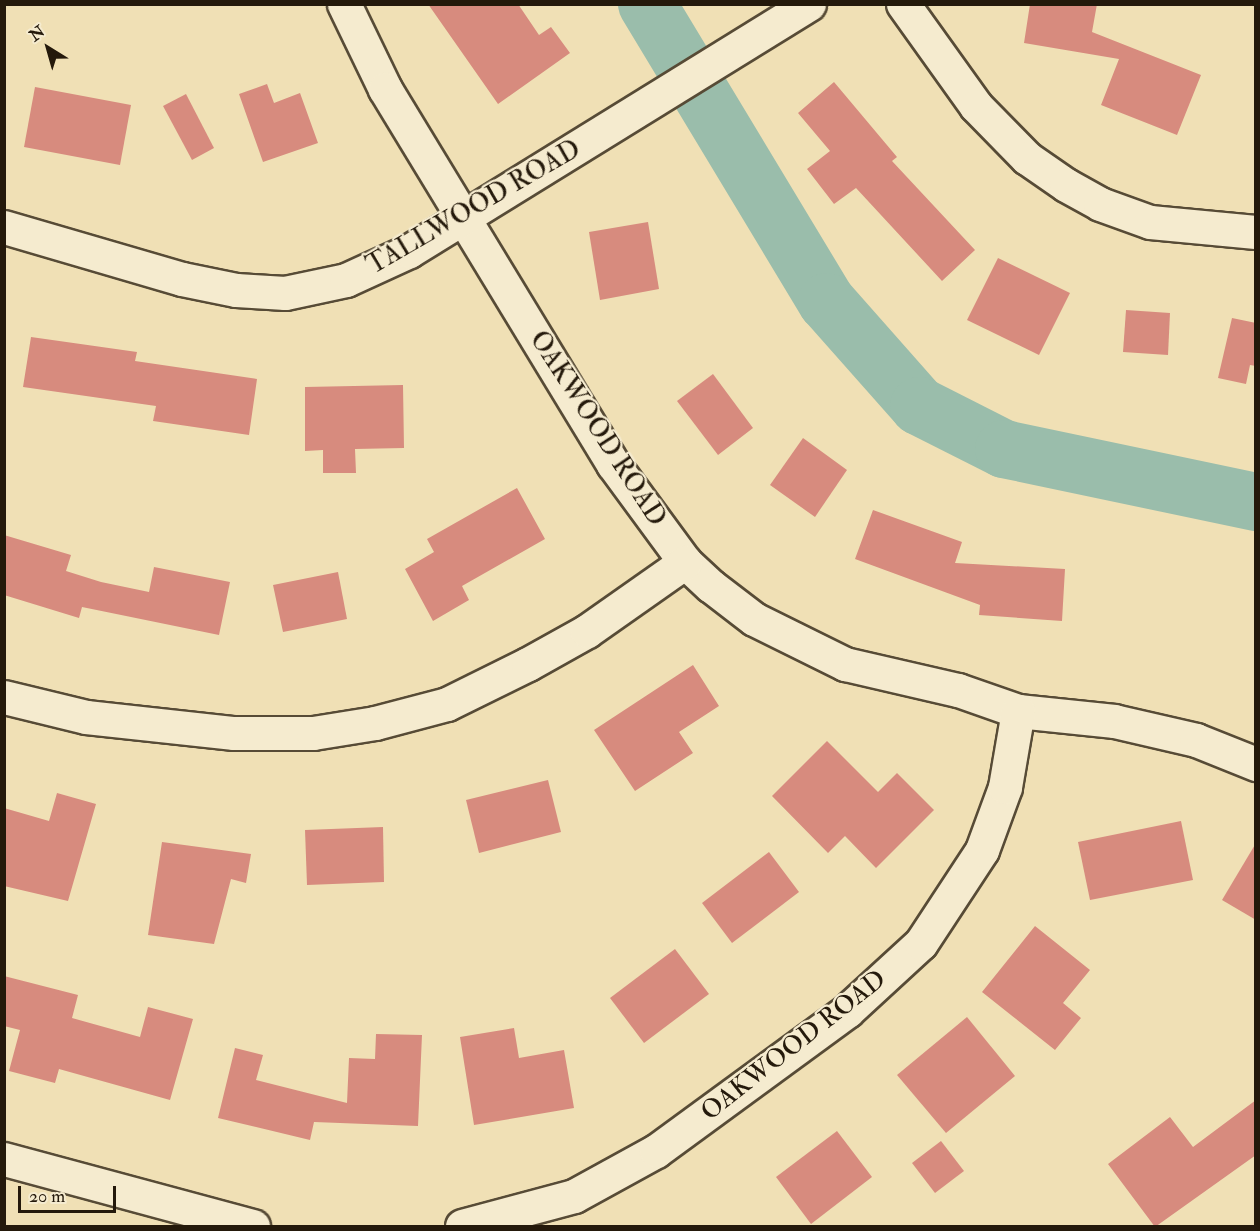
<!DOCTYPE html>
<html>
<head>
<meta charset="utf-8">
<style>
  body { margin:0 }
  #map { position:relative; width:1260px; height:1231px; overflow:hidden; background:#f0e0b5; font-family:"IM FELL Double Pica",serif }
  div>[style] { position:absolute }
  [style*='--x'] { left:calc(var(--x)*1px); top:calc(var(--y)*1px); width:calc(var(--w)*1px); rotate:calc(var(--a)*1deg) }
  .river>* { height:58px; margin:-29px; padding:0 29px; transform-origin:29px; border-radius:29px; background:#9abdab }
  .building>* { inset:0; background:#d78b7e }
  .roads { filter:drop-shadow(2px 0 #574b36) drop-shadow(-2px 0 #574b36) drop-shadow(0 2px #574b36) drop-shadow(0 -2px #574b36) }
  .minor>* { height:33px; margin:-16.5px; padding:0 16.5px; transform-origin:16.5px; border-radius:16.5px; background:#f5ebcf }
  span { translate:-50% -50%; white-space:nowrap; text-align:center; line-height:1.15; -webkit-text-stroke:4.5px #f5ebcf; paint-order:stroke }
  .street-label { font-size:26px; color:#24190b }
  .frame { position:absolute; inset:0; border:6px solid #24190b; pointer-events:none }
  .north { position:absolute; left:18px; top:18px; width:60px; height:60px; -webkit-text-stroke:4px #f5ebcf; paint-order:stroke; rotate:323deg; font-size:16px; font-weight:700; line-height:24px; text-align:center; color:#24190b }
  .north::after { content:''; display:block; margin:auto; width:21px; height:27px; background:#24190b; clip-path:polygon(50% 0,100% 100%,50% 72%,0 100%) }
  .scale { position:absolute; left:18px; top:1186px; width:98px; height:27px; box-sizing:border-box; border:3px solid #24190b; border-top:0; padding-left:8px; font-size:18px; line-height:21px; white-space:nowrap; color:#24190b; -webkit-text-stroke:4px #f5ebcf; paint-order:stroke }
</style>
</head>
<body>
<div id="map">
  <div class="river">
    <div style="--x:647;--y:4;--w:348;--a:58.9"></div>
    <div style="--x:827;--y:302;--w:139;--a:48.5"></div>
    <div style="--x:919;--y:406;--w:95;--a:26.8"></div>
    <div style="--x:1004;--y:449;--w:258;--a:11.9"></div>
  </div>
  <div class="building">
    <div style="clip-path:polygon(428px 4px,518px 4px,539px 35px,551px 27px,570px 53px,498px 104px)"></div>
    <div style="clip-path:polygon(1030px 4px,1097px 4px,1092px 32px,1201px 75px,1177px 135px,1101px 105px,1119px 59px,1024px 43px)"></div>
    <div style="clip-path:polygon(834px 82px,897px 157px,892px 161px,975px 250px,942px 281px,856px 188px,834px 204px,807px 169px,830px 151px,798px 113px)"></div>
    <div style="clip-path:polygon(267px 84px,274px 103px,300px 93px,318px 143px,263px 162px,239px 94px)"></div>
    <div style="clip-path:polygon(35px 87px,131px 105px,120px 165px,24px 147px)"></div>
    <div style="clip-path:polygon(186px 94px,214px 148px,192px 160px,163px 106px)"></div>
    <div style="clip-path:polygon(648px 222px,659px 289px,600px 300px,589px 232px)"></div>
    <div style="clip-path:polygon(998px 258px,1070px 293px,1039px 355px,967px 320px)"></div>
    <div style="clip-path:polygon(1126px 310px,1170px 313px,1168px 355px,1123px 352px)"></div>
    <div style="clip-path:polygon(1232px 318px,1256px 323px,1256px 366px,1250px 365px,1246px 384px,1218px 378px)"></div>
    <div style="clip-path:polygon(31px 337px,137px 352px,135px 361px,257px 379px,249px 435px,153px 421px,156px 406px,23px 387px)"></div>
    <div style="clip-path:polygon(713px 374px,753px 428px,718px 455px,677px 401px)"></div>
    <div style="clip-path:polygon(403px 385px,404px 448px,355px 449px,356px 473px,323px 473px,323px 450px,305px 451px,305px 387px)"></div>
    <div style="clip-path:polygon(803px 438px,847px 470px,815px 517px,770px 485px)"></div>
    <div style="clip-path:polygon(517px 488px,545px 539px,462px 586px,469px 600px,433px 621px,405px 569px,434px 552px,427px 539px)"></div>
    <div style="clip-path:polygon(873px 510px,962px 542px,955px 563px,1065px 569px,1062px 621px,979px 615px,980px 605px,855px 559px)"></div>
    <div style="clip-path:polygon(4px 535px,71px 555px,66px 571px,101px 582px,149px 592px,154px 567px,230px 582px,219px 635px,82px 607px,79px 618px,4px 595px)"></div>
    <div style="clip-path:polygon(338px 572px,347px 619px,283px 632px,273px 585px)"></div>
    <div style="clip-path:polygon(693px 665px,719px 706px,679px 732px,693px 753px,635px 791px,594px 730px)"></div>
    <div style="clip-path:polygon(827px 741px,878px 792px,897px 773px,934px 810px,876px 868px,845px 836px,828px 853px,772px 796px)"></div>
    <div style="clip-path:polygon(548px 780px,561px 832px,479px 853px,466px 800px)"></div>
    <div style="clip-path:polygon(57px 793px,96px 804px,68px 901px,4px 886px,4px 808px,49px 821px)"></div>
    <div style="clip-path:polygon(1181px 821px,1193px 880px,1090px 900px,1078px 842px)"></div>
    <div style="clip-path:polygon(383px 827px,384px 882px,307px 885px,305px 830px)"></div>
    <div style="clip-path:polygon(162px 842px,251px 854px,246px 883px,231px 879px,214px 944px,148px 935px)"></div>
    <div style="clip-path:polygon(1256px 843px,1256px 920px,1222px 900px)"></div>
    <div style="clip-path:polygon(769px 852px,799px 892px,732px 943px,702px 903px)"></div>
    <div style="clip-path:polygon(1035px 926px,1090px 970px,1063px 1003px,1081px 1018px,1055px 1050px,982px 992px)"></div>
    <div style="clip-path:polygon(675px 949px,709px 994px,644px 1043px,610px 998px)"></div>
    <div style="clip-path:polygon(4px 976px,78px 995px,72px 1018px,140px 1037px,148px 1007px,193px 1019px,170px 1100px,59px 1069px,55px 1083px,9px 1071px,20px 1030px,4px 1026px)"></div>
    <div style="clip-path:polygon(967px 1017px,1015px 1076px,946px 1133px,897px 1075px)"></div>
    <div style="clip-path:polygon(514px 1028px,519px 1058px,564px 1050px,574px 1108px,474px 1125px,460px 1037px)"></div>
    <div style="clip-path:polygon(376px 1034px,422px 1035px,418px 1126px,314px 1122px,310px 1140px,218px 1118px,235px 1048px,263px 1055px,256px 1080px,347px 1103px,349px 1058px,375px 1059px)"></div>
    <div style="clip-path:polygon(1256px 1100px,1256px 1155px,1155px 1227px,1108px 1164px,1170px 1117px,1193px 1147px)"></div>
    <div style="clip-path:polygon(837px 1131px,872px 1177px,811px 1224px,776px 1177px)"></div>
    <div style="clip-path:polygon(941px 1141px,964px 1171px,935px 1193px,912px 1163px)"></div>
  </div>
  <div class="roads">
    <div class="minor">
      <div style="--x:344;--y:4;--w:94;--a:64.2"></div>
      <div style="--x:385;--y:89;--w:439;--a:58.7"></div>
      <div style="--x:613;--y:464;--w:122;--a:53.7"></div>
      <div style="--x:685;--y:562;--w:35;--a:43"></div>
      <div style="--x:711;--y:586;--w:54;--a:37.5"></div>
      <div style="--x:754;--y:619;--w:102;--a:26.3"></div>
      <div style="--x:845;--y:664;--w:116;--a:13"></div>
      <div style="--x:958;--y:690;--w:64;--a:19.3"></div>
      <div style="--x:1018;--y:711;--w:97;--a:5.9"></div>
      <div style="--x:1114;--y:721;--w:84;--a:13"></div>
      <div style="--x:1196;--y:740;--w:65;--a:21.8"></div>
      <div style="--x:903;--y:4;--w:125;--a:54.4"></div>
      <div style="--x:976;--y:106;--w:73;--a:45.6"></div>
      <div style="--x:1027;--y:158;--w:47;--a:34.7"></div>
      <div style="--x:1066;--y:185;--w:39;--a:29"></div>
      <div style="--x:1100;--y:204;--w:53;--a:19.8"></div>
      <div style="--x:1150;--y:222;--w:106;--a:5.4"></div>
      <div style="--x:4;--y:227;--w:185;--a:16.3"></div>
      <div style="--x:182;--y:279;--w:55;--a:11.5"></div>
      <div style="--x:236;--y:290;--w:49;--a:3.5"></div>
      <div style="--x:285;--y:293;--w:62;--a:-12"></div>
      <div style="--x:346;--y:280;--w:69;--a:-24.7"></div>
      <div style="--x:409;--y:251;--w:470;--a:-31.7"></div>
      <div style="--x:4;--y:697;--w:84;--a:13.7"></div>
      <div style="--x:86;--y:717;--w:149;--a:6.2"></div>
      <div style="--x:234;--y:733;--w:79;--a:0"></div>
      <div style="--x:313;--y:733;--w:63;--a:-9.2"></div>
      <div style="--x:375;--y:723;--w:74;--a:-14.8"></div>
      <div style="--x:447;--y:704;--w:90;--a:-26.3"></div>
      <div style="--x:528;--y:664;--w:68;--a:-29.2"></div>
      <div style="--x:587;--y:631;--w:120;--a:-35.1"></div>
      <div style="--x:4;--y:1159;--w:258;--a:15.1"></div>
      <div style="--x:462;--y:1226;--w:116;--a:-15"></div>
      <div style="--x:574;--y:1196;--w:94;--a:-28.8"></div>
      <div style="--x:656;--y:1151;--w:237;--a:-36.2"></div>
      <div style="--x:847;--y:1011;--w:100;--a:-42.6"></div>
      <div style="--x:921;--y:943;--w:111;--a:-56.7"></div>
      <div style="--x:982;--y:850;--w:67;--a:-69.9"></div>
      <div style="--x:1005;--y:787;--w:77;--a:-80.3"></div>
    </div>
  </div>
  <div class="street-label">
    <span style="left:474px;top:208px;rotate:-30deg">TALLWOOD ROAD</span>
    <span style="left:597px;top:429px;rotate:57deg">OAKWOOD ROAD</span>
    <span style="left:794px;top:1046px;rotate:-38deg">OAKWOOD ROAD</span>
  </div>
  <div class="frame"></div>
  <div class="north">N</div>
  <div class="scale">20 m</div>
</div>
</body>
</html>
